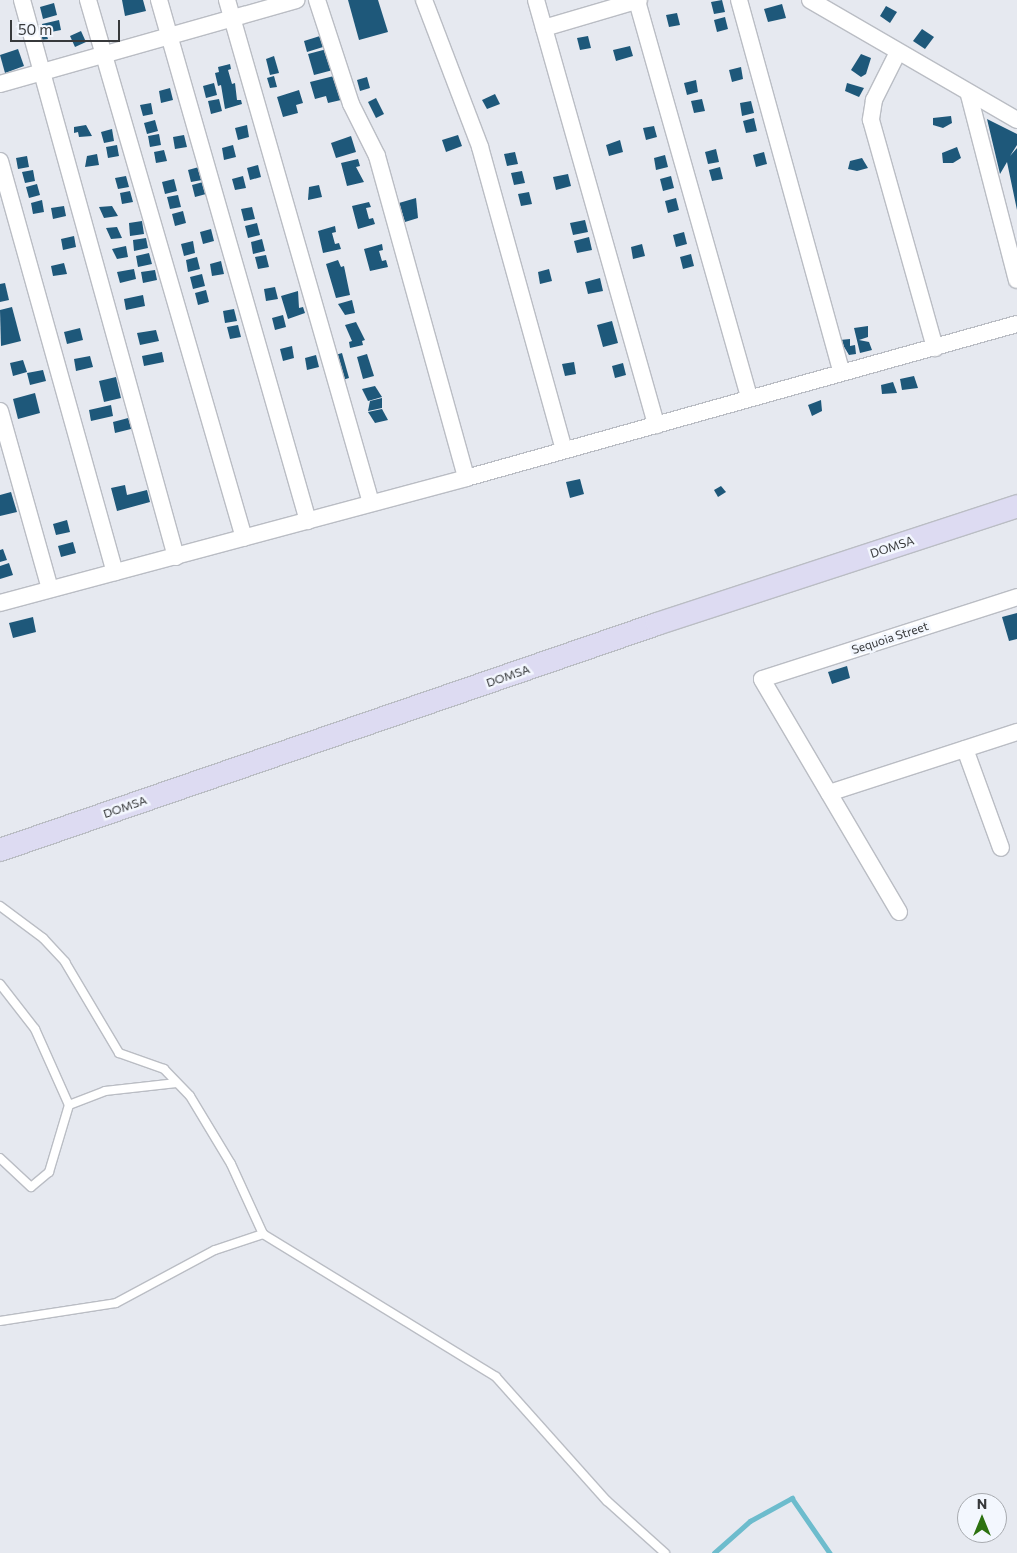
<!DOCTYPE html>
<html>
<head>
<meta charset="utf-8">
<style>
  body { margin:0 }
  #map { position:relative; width:1017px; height:1553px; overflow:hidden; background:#e6e9f0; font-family:Commissioner,sans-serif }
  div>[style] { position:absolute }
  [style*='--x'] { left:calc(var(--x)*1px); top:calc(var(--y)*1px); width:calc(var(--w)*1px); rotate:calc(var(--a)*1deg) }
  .stream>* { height:4.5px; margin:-2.25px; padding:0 2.25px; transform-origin:2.25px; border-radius:2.25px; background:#6dbccd }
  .building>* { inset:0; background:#1e587a }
  .roads { filter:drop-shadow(1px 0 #babdc4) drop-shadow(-1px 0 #babdc4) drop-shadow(0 1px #babdc4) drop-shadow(0 -1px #babdc4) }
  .service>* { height:8px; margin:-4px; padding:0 4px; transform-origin:4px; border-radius:4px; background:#fff }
  .minor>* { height:16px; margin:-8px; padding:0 8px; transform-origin:8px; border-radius:8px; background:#fff }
  .secondary>* { height:22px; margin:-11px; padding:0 11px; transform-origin:11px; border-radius:11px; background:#dddbf2 }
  span { translate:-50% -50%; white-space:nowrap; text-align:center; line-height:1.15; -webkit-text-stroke:5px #f3f7fe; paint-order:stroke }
  .street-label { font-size:12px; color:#37393b }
  .north { position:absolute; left:957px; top:1493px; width:50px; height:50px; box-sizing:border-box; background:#f3f7fe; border:1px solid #a8abb0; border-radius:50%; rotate:0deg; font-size:14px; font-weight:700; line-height:20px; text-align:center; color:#37393b }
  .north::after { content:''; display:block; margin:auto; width:18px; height:22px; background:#2d7211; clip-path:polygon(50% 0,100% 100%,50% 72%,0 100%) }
  .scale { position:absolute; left:10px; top:20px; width:110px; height:22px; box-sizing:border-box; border:2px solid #37393b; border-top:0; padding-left:6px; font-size:15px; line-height:18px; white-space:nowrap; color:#37393b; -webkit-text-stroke:4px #f3f7fe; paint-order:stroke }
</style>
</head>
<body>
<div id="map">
  <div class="stream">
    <div style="--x:714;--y:1553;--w:48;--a:-41.6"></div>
    <div style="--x:750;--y:1521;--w:48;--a:-28.7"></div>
    <div style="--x:792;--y:1498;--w:67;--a:55.4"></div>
  </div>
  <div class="building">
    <div style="clip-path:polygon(122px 0,143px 0,146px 11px,125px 16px)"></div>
    <div style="clip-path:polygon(348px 0,378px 0,388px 32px,359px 40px)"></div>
    <div style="clip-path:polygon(722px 0,725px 12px,714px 14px,711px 2px)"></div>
    <div style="clip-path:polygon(54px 3px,57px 15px,43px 19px,40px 7px)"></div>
    <div style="clip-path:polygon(782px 4px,786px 18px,768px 22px,764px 9px)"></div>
    <div style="clip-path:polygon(886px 6px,897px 12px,890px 23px,880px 16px)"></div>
    <div style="clip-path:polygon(677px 13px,680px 25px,669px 27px,666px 15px)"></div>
    <div style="clip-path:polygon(725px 17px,728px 29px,717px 32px,714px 20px)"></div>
    <div style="clip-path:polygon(59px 20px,61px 30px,46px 33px,48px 39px,40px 40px,39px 33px,44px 32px,42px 24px)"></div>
    <div style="clip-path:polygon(922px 29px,934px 37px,925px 49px,913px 41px)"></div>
    <div style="clip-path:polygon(81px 31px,86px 42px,75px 47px,70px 36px)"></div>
    <div style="clip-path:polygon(320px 36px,323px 47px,307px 52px,304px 41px)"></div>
    <div style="clip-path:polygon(588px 36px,591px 48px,580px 50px,577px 38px)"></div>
    <div style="clip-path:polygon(630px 46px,633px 56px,616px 61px,613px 50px)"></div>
    <div style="clip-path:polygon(18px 49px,24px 66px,5px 73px,0 55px)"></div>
    <div style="clip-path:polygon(327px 49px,333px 70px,314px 75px,308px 54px)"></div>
    <div style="clip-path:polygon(861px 54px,871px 58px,866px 74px,861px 77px,851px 70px)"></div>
    <div style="clip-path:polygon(274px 56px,279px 73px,270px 75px,266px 59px)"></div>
    <div style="clip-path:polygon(230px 64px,231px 69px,228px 70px,232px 84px,235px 83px,237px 100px,241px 100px,242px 104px,225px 109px,221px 85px,218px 86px,215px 73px,219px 72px,218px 67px)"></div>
    <div style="clip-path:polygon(741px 67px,743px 79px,732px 82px,729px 70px)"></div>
    <div style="clip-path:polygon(274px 76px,277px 87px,270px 88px,267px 78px)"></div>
    <div style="clip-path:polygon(334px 76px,341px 100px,328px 103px,326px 96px,315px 99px,310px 82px)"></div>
    <div style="clip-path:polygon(367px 77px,370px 88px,360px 91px,357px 80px)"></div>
    <div style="clip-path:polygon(696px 80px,698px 92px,687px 95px,684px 83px)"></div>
    <div style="clip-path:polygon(214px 83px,217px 95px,206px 98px,203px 86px)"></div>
    <div style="clip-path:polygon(847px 83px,864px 88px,859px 97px,845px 91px)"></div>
    <div style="clip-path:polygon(170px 88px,173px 100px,161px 103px,159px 91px)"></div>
    <div style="clip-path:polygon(299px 90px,303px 103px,296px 105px,298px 113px,283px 117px,277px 97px)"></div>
    <div style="clip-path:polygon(495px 94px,500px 104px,487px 109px,482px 100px)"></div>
    <div style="clip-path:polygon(376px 98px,384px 114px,376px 118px,368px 102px)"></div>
    <div style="clip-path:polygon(219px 99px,222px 111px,211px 114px,208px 101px)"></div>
    <div style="clip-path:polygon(702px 99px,705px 111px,694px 113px,691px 101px)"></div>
    <div style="clip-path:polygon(751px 101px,754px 113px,742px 116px,740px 103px)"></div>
    <div style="clip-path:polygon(151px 103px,153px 114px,143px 116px,140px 105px)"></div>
    <div style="clip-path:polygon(951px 116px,952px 123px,943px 128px,933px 125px,933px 118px)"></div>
    <div style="clip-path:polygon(754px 118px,757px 131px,746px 133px,743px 121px)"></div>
    <div style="clip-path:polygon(987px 119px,1017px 134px,1017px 145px,1010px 156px,1017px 148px,1017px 210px,1007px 162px,1000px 174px)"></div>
    <div style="clip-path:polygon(155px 120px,158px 131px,147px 134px,144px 123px)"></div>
    <div style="clip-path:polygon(86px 125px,92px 136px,79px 137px,78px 132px,74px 133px,74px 127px)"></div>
    <div style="clip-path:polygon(247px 125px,249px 137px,238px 140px,235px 128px)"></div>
    <div style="clip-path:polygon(654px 126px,657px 137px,646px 140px,643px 128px)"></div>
    <div style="clip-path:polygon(112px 129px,114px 141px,104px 143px,101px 132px)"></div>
    <div style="clip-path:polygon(159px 134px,161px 145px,150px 147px,148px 136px)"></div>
    <div style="clip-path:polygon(184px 135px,187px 147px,175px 149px,173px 137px)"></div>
    <div style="clip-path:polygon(458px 135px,462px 146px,446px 152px,442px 140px)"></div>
    <div style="clip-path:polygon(351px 136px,356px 152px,336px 158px,331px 143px)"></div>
    <div style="clip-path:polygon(620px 140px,623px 152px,609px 156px,606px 145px)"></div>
    <div style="clip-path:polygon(117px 145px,119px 156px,108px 158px,106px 147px)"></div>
    <div style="clip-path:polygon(233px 145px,236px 157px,224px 160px,222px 148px)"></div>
    <div style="clip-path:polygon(957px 147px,961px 158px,953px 163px,943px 163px,942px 153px)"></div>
    <div style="clip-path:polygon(716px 149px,719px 162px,708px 164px,705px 152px)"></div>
    <div style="clip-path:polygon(164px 150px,167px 161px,156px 163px,154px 152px)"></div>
    <div style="clip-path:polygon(515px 152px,518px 164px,507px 166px,504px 154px)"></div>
    <div style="clip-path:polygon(764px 152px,767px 164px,756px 167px,753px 155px)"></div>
    <div style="clip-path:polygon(97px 154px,99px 165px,85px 167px,87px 156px)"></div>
    <div style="clip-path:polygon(665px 155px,668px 167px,656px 170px,654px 158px)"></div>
    <div style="clip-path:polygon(27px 156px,29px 167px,18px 169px,16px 158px)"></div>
    <div style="clip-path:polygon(862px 158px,868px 168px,857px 171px,848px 169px,850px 161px)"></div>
    <div style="clip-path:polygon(358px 159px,360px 166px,356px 167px,364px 182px,347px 186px,341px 163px)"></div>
    <div style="clip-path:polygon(258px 165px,261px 177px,250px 180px,247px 168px)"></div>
    <div style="clip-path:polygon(199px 167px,202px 180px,191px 182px,188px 170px)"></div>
    <div style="clip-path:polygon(720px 167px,723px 179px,712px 181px,709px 170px)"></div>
    <div style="clip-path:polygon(33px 170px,35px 181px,25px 183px,22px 172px)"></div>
    <div style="clip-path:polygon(522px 171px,525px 183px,514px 185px,511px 173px)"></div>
    <div style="clip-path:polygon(568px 174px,571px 186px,556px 190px,553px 177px)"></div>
    <div style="clip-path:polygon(126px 176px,129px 187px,118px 189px,115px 178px)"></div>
    <div style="clip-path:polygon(243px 176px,246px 188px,235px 190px,232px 179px)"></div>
    <div style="clip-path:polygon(671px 176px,674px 188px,663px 191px,660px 179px)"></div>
    <div style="clip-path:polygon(174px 179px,177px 191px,165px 194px,162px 182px)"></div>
    <div style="clip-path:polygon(203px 182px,206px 194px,195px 197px,192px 185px)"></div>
    <div style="clip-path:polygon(37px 184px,40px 195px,29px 198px,26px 187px)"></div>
    <div style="clip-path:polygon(319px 185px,322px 197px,308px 200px,309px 187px)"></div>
    <div style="clip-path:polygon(130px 191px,133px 202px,122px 204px,120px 193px)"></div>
    <div style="clip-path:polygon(529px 192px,532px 204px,521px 206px,518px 194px)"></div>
    <div style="clip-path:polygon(178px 195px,181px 207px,170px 209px,167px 197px)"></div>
    <div style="clip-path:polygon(416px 198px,418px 218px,405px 222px,399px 203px)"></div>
    <div style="clip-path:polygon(676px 198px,679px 210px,668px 213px,665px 201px)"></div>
    <div style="clip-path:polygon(42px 200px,44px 212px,33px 214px,31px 203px)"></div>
    <div style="clip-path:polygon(369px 202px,371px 207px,366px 208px,369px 219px,373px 218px,375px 224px,358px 229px,352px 206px)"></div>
    <div style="clip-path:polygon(64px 206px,66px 216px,53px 219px,51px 208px)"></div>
    <div style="clip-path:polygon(112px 206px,118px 216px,104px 218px,99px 207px)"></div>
    <div style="clip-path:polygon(252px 207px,255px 219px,244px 221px,241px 209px)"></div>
    <div style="clip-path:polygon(183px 211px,186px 223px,175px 226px,172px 214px)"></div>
    <div style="clip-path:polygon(585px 220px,588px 232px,573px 235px,570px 223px)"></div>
    <div style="clip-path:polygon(142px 221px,144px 234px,130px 236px,129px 223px)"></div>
    <div style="clip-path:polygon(257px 223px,260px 235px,248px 238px,245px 226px)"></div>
    <div style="clip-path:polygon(335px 226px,336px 232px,332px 233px,335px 244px,339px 243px,341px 249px,323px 253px,318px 231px)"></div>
    <div style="clip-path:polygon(117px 227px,122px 238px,111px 239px,106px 228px)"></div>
    <div style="clip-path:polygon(211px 229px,214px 241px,203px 244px,200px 232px)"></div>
    <div style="clip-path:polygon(684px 232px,687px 244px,676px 247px,673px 235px)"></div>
    <div style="clip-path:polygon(74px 236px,76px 247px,63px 250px,61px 239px)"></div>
    <div style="clip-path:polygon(589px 237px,592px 250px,577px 253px,574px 241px)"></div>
    <div style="clip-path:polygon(146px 238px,148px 248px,134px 251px,133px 240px)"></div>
    <div style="clip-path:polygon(262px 239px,265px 251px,253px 254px,251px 242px)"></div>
    <div style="clip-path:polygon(193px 241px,195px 253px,184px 256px,181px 244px)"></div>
    <div style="clip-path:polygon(382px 244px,383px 250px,379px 251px,382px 261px,386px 260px,388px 267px,370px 271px,364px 249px)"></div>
    <div style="clip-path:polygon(642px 244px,645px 256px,633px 259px,631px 247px)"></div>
    <div style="clip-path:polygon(126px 246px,128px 257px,117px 259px,112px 249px)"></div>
    <div style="clip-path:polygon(149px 253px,152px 264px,138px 267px,136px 256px)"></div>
    <div style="clip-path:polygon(691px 254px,694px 266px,683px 269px,680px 257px)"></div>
    <div style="clip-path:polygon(266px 255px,269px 267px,258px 269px,255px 257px)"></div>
    <div style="clip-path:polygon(197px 257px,200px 269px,188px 272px,186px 260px)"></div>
    <div style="clip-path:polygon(338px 260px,341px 267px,344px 266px,350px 295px,336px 298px,326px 264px)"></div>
    <div style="clip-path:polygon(221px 261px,224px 274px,212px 276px,210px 264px)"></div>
    <div style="clip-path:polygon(64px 263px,67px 274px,53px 276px,51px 266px)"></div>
    <div style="clip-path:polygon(134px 269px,136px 279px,120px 283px,117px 272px)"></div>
    <div style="clip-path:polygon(549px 269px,552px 281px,540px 284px,538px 272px)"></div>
    <div style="clip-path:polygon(155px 270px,157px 280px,143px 283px,141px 272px)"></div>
    <div style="clip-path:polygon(202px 274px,205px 286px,193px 289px,190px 277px)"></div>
    <div style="clip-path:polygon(600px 278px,603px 291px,588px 294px,585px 282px)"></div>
    <div style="clip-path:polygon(5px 283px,9px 300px,0 302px,0 284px)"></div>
    <div style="clip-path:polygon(275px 287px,278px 299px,266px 301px,264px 289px)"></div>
    <div style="clip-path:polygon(206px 290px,209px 302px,198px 305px,195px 293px)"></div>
    <div style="clip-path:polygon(298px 291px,299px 308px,303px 307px,305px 313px,288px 319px,281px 296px)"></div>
    <div style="clip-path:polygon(143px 295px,145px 306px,126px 310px,124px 299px)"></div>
    <div style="clip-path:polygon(352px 300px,355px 313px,345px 315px,338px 304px)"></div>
    <div style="clip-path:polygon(12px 307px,21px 341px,1px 346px,0 310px)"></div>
    <div style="clip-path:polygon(234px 309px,237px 321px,225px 323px,223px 311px)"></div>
    <div style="clip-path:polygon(283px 315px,286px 327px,275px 330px,272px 318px)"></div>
    <div style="clip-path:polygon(612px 321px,618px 343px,603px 347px,597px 325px)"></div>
    <div style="clip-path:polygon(356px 322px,365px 340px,362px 341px,363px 345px,350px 348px,349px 342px,352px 341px,345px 325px)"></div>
    <div style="clip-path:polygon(238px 325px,241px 337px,230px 339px,227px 327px)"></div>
    <div style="clip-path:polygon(868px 326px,868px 337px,859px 340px,869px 342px,872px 350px,860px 353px,854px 328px)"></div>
    <div style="clip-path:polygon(80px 328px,83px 340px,67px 344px,64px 332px)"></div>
    <div style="clip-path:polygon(156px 330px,159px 341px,140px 345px,137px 333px)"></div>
    <div style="clip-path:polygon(850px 339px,850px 346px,855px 345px,856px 354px,849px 355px,840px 340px)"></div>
    <div style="clip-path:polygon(292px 346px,294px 358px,283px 361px,280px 349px)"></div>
    <div style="clip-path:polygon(162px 352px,164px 362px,144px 366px,142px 356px)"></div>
    <div style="clip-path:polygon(342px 353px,349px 378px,339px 381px,332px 356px)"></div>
    <div style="clip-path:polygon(367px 354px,374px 376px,363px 379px,357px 357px)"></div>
    <div style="clip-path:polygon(316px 355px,319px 367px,307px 370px,305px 358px)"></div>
    <div style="clip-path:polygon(90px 356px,93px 367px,76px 371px,74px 359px)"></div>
    <div style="clip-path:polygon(23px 360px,27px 372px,13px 376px,10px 363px)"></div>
    <div style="clip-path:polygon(574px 362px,576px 374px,565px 376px,562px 364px)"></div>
    <div style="clip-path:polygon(623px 363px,626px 375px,615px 378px,612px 366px)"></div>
    <div style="clip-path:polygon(43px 370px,46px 381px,30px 385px,27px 373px)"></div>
    <div style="clip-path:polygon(914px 376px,918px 388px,902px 390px,900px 379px)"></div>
    <div style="clip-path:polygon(116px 377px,121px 398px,104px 402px,99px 381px)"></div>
    <div style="clip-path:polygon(893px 382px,897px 393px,882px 394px,881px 385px)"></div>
    <div style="clip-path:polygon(375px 386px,382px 397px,368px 401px,362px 389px)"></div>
    <div style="clip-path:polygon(35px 393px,40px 413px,18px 419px,13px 399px)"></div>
    <div style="clip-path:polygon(382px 398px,382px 408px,368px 411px,370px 401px)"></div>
    <div style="clip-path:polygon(821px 400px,822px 411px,812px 416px,808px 405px)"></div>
    <div style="clip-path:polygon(111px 405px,113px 416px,91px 421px,89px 410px)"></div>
    <div style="clip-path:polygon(382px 409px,388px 420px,375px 423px,368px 412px)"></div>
    <div style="clip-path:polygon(132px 417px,135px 428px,115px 433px,113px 422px)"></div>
    <div style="clip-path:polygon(580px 479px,584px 494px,570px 498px,566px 482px)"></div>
    <div style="clip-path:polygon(125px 485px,127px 495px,147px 490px,150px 502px,117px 511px,111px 488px)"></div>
    <div style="clip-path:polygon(721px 486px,726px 492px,718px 497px,714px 490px)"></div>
    <div style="clip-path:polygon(11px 492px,17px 512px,0 516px,0 495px)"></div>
    <div style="clip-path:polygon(67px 520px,70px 532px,56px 535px,53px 524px)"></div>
    <div style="clip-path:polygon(73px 542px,76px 553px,61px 557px,58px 546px)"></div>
    <div style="clip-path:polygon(3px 549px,7px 560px,0 562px,0 550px)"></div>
    <div style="clip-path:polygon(9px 563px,13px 575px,0 579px,0 566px)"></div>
    <div style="clip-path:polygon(1017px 613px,1017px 639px,1009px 641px,1002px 617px)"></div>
    <div style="clip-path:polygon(33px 617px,36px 632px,13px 638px,9px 623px)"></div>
    <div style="clip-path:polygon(847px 666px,850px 678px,832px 684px,828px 672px)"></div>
  </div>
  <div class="roads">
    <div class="service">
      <div style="--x:0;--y:906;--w:54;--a:36.7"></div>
      <div style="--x:43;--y:938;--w:33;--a:47"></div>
      <div style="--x:65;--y:962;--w:106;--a:59.3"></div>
      <div style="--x:119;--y:1053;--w:48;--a:19.6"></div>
      <div style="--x:164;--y:1069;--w:37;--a:46"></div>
      <div style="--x:190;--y:1096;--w:79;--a:58.9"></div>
      <div style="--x:231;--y:1164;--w:77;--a:65.4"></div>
      <div style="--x:263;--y:1234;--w:273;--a:31.5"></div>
      <div style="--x:496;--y:1377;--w:166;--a:48.2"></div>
      <div style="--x:607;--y:1501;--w:78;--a:41.9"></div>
      <div style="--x:0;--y:984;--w:57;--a:52.1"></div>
      <div style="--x:35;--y:1029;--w:83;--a:65.9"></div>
      <div style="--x:69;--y:1105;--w:70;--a:106.6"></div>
      <div style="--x:49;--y:1172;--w:23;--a:140"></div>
      <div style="--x:31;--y:1187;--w:42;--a:-136.9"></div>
      <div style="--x:69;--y:1105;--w:39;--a:-21"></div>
      <div style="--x:105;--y:1091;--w:72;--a:-6.3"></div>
      <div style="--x:0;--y:1321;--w:117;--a:-8.8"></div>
      <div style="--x:116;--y:1303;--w:112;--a:-28.2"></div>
      <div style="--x:215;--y:1250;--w:51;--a:-18.4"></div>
    </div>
    <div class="minor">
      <div style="--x:22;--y:0;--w:578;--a:74.54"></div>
      <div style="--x:88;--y:0;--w:560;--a:73.83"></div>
      <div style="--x:159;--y:0;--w:542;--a:74.04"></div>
      <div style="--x:227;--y:0;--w:523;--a:74.02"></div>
      <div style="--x:317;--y:0;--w:109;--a:71.9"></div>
      <div style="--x:351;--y:104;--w:58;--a:63.4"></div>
      <div style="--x:377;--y:156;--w:334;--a:74.5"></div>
      <div style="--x:424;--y:0;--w:157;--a:69.1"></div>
      <div style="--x:480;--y:147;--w:314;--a:74.5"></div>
      <div style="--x:536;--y:0;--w:442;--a:74.2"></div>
      <div style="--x:739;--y:0;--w:385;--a:74.6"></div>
      <div style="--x:810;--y:0;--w:239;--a:30.1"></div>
      <div style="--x:637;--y:1;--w:412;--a:74.2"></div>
      <div style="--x:544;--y:28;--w:99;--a:-16.4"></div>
      <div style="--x:898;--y:52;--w:54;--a:116.6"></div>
      <div style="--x:874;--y:100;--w:20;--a:99"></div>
      <div style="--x:871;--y:120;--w:237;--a:74.3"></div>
      <div style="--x:0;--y:84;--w:308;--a:-15.8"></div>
      <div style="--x:969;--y:95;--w:191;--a:75.5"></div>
      <div style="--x:0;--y:161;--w:427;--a:74.4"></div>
      <div style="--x:0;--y:411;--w:185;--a:74.3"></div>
      <div style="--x:0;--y:603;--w:482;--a:-15"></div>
      <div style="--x:466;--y:478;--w:572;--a:-15.62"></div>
      <div style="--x:965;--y:749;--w:105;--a:70"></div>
      <div style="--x:829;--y:793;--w:198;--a:-18"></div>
      <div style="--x:899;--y:912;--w:270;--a:-120.5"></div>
      <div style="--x:762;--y:679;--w:268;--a:-17.8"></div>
    </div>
    <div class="secondary">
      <div style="--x:0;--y:850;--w:695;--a:-18.98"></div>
      <div style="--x:657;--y:624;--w:379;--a:-18.1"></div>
    </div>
  </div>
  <div class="street-label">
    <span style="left:892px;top:547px;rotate:-18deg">DOMSA</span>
    <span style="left:890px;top:638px;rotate:-18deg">Sequoia Street</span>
    <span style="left:508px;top:676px;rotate:-19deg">DOMSA</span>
    <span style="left:125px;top:807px;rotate:-19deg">DOMSA</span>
  </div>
  <div class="north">N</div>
  <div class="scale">50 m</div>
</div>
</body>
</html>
